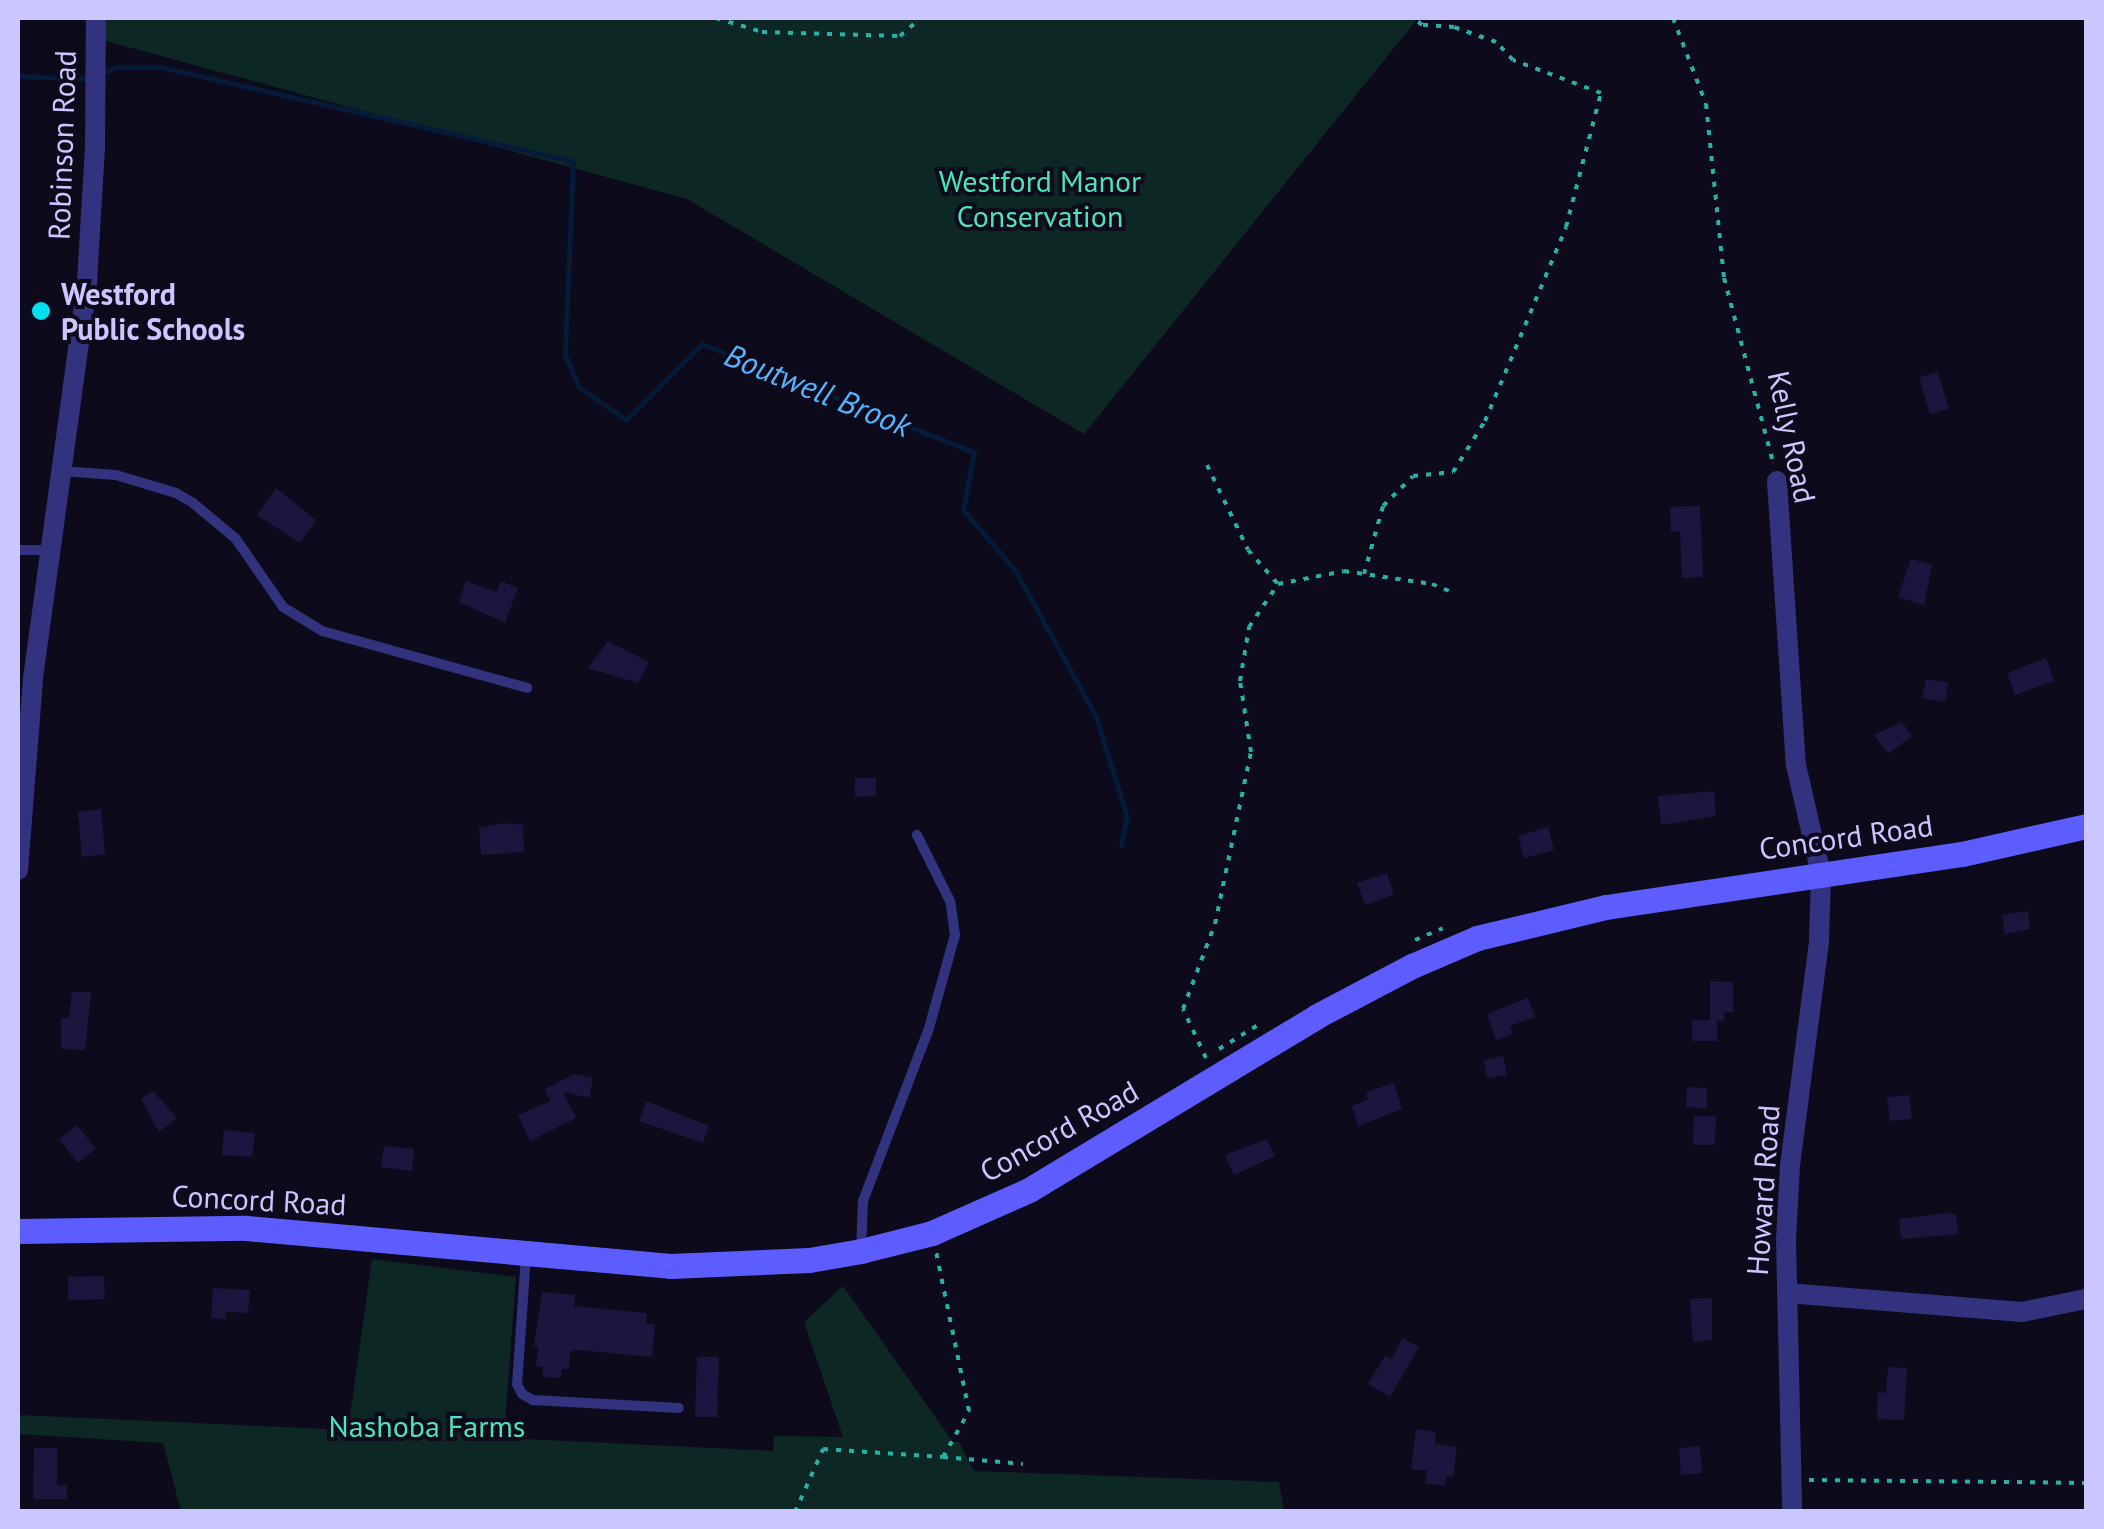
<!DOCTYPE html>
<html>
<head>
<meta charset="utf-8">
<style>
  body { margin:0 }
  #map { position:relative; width:2104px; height:1529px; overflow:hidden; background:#0d0a1c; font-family:"PT Sans",sans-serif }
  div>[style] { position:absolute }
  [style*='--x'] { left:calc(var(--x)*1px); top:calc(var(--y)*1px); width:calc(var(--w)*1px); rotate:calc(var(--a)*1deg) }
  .green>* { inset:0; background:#0d2725 }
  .stream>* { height:5px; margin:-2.5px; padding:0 2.5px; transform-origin:2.5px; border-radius:2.5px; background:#061a3a }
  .building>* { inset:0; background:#1d153e }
  .path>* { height:4px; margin-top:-2px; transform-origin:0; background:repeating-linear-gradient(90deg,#26b3a7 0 5px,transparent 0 13px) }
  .service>* { height:10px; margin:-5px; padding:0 5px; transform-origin:5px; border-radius:5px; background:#33327e }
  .minor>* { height:20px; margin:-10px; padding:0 10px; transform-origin:10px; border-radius:10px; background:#33327e }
  .secondary>* { height:25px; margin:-12.5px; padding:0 12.5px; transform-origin:12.5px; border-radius:12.5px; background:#5d5dff }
  .dots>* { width:28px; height:28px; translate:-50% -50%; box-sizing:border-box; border:5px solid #0d0a1c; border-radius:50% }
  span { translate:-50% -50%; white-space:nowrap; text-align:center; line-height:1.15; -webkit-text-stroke:8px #0d0a1c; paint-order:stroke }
  .street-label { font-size:30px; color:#cbc6ff }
  .park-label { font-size:30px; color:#4ce4bb }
  .poi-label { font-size:30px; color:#cbc6ff; font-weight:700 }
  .left { translate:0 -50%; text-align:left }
  .water-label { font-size:32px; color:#54b4ff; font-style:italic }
  .frame { position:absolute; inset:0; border:20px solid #cbc6ff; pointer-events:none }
</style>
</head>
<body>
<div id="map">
  <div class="green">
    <div style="clip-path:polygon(96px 18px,1418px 18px,1084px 434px,687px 199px,95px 38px)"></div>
    <div style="clip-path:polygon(372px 1259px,516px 1277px,504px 1438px,773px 1451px,774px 1436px,843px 1437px,804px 1322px,843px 1286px,953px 1442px,959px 1442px,974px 1471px,1279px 1482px,1284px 1511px,181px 1511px,163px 1443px,18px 1434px,18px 1415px,348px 1430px)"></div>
  </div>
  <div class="stream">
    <div style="--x:103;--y:73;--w:14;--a:-25"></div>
    <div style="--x:116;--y:67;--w:45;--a:0"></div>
    <div style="--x:161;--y:67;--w:423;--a:12.9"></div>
    <div style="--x:573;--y:161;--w:194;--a:92.4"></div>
    <div style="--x:565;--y:355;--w:35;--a:66"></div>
    <div style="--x:579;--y:387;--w:57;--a:35.1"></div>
    <div style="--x:626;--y:420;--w:107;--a:-45"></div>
    <div style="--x:702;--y:344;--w:293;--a:21.7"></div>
    <div style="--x:974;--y:452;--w:59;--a:100.7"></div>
    <div style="--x:963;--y:510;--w:79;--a:49.1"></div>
    <div style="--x:1015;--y:570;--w:168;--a:61.1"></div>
    <div style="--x:1096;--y:717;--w:105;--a:72.8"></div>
    <div style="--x:1127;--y:817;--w:29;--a:102"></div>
    <div style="--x:18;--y:76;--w:71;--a:2.4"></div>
  </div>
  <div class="building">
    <div style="clip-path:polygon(1938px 372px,1949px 409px,1930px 414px,1919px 377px)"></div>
    <div style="clip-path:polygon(276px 488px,316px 520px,300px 543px,257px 515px)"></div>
    <div style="clip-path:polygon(1700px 506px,1703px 577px,1682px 578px,1680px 531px,1671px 532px,1670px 507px)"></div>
    <div style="clip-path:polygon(1911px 559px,1932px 565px,1924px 605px,1898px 597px)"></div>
    <div style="clip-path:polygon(466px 581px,496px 592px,501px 581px,518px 588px,505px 623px,459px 602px)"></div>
    <div style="clip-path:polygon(608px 641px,649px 662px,638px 683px,588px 668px)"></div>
    <div style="clip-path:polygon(2046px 658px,2054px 681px,2015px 695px,2007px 673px)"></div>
    <div style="clip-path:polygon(1926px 679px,1948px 683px,1945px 702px,1922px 698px)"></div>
    <div style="clip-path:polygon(1902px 722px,1912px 736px,1888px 754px,1874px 735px)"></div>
    <div style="clip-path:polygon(855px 778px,876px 778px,876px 796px,855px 797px)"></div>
    <div style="clip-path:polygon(1714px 791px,1716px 816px,1661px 825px,1658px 796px)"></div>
    <div style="clip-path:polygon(101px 809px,105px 854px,82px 857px,78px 812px)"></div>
    <div style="clip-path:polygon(503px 823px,523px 825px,524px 852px,481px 855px,479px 828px)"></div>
    <div style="clip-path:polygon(1548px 827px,1554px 850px,1524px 858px,1518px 836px)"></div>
    <div style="clip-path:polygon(1387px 873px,1394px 895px,1365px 905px,1357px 883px)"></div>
    <div style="clip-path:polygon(2028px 911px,2030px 929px,2005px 934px,2002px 915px)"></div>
    <div style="clip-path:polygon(1710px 981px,1733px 982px,1733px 1012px,1724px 1012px,1724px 1021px,1717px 1021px,1717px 1041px,1692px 1041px,1692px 1020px,1710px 1020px)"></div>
    <div style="clip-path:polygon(72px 992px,91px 992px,85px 1050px,61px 1049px,61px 1018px,69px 1018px)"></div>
    <div style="clip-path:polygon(1528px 998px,1535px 1017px,1510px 1026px,1513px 1034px,1496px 1040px,1487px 1014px)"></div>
    <div style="clip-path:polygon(1503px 1056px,1507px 1075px,1487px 1078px,1484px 1060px)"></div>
    <div style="clip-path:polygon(574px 1074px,593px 1078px,589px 1098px,563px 1092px,576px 1118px,530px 1141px,518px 1115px,550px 1101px,545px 1089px)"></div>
    <div style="clip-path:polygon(1394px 1083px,1402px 1109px,1358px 1126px,1352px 1106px,1368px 1100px,1366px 1092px)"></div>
    <div style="clip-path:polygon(1687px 1087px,1707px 1088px,1707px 1108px,1686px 1107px)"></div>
    <div style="clip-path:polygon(153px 1091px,177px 1118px,159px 1132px,141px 1099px)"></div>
    <div style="clip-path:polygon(1909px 1095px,1912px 1119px,1890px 1121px,1887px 1097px)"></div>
    <div style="clip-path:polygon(646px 1101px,709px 1126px,703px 1143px,639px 1121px)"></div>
    <div style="clip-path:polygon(1694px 1116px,1716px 1116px,1715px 1145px,1693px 1145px)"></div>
    <div style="clip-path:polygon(77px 1125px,96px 1149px,78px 1163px,59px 1139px)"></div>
    <div style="clip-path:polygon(224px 1130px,255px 1133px,252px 1157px,222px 1155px)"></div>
    <div style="clip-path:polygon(1267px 1139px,1275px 1156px,1234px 1175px,1225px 1155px)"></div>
    <div style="clip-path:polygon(384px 1146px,414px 1149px,412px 1171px,381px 1167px)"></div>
    <div style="clip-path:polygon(1946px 1213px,1956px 1215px,1958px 1234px,1901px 1239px,1899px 1219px)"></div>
    <div style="clip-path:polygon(104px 1276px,105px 1299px,68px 1300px,68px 1277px)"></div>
    <div style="clip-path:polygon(213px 1288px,250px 1290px,248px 1313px,226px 1312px,226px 1319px,211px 1318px)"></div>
    <div style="clip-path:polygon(542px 1292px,575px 1295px,574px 1306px,647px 1313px,646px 1323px,655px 1324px,652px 1357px,578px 1350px,570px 1352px,569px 1369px,562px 1369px,561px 1378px,543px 1377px,543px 1367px,536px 1366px,538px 1347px,534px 1346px)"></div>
    <div style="clip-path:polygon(1712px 1298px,1712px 1340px,1693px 1342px,1690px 1299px)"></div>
    <div style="clip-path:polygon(1403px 1338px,1419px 1347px,1390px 1397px,1368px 1384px,1385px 1356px,1391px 1359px)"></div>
    <div style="clip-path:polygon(697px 1357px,719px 1357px,717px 1417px,695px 1417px)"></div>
    <div style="clip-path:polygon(1888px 1367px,1907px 1368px,1904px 1420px,1877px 1419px,1878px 1392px,1886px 1393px)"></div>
    <div style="clip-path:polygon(1416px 1429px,1436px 1432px,1435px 1444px,1457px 1447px,1453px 1477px,1446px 1476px,1445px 1486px,1425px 1483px,1427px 1471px,1411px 1469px)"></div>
    <div style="clip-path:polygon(1700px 1446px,1702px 1473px,1681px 1475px,1679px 1448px)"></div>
    <div style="clip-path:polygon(34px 1448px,57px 1448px,57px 1485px,67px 1485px,67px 1499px,33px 1499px)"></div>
  </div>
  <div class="path">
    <div style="--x:575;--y:18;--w:10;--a:0"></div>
    <div style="--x:716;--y:18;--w:48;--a:16.9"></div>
    <div style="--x:762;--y:32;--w:138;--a:1.7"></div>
    <div style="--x:900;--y:36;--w:28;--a:-41"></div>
    <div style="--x:1673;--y:18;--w:92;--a:69"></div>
    <div style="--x:1706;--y:104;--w:175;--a:84.1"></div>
    <div style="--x:1724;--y:278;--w:190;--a:75.1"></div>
    <div style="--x:1207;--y:465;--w:94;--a:64.2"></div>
    <div style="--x:1248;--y:550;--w:45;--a:48.6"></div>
    <div style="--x:1364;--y:574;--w:71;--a:-74.4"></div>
    <div style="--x:1383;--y:506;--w:42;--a:-45"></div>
    <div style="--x:1413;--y:476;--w:40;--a:-5.7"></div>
    <div style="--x:1453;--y:472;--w:60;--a:-57.9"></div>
    <div style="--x:1485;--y:421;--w:210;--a:-67.3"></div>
    <div style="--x:1566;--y:227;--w:138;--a:-75.4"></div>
    <div style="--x:1601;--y:93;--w:94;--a:-159.4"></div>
    <div style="--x:1513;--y:60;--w:25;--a:-133"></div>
    <div style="--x:1496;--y:42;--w:45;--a:-160.3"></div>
    <div style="--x:1454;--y:27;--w:32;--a:-176"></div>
    <div style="--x:1422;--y:25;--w:11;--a:-139"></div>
    <div style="--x:1415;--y:940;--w:30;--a:-23"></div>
    <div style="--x:1219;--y:1049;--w:46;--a:-31.6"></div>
    <div style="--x:1206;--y:1058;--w:54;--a:-115.1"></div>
    <div style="--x:1183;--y:1009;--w:91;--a:-69.4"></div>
    <div style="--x:1215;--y:924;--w:176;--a:-78.2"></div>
    <div style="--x:1251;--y:752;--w:72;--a:-98.8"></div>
    <div style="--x:1240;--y:681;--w:55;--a:-80.5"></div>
    <div style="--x:1249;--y:627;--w:52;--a:-56"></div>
    <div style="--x:1278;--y:584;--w:67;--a:-11.1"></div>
    <div style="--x:1344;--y:571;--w:89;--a:8.4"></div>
    <div style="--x:1432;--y:584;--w:24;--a:22"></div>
    <div style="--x:943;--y:1457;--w:80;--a:5"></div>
    <div style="--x:1809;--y:1480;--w:277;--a:0.6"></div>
    <div style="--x:795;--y:1512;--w:69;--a:-66"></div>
    <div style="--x:823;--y:1449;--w:120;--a:3.8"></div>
    <div style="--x:943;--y:1457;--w:53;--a:-60.5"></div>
    <div style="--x:969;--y:1411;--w:163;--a:-101.7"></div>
  </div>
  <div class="service">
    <div style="--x:61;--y:471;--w:55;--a:4.2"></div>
    <div style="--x:116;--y:475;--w:63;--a:16.7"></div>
    <div style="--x:176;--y:493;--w:20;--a:30"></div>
    <div style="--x:193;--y:503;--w:56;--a:39.9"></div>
    <div style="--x:236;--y:539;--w:83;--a:55.3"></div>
    <div style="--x:283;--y:607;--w:46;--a:31.6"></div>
    <div style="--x:322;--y:631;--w:213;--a:15.5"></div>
    <div style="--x:18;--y:550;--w:32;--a:0"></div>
    <div style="--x:861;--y:1250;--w:49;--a:-87.7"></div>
    <div style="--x:863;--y:1201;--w:185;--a:-69.1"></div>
    <div style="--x:929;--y:1028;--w:97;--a:-74.4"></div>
    <div style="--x:955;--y:935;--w:34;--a:-98"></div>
    <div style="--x:950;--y:901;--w:74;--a:-116.6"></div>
    <div style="--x:526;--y:1256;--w:128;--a:94"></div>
    <div style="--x:517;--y:1384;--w:11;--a:63"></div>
    <div style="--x:522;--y:1394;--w:13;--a:29"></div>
    <div style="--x:533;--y:1400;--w:146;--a:3.1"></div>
  </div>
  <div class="minor">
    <div style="--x:1777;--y:481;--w:285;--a:86.2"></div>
    <div style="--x:1796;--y:765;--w:112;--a:77.1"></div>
    <div style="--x:1821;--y:874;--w:68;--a:91.7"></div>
    <div style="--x:1819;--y:942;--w:226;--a:97.4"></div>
    <div style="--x:1790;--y:1166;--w:73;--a:93.1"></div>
    <div style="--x:1786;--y:1239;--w:273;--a:88.7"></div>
    <div style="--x:18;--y:870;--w:193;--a:-85.5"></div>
    <div style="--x:33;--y:678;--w:400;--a:-82.2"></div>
    <div style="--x:87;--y:282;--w:134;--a:-86.6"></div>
    <div style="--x:95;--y:148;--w:130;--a:-89.6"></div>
    <div style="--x:1787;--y:1293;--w:236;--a:4.6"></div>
    <div style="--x:2022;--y:1312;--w:65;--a:-11.5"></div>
  </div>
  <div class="secondary">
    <div style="--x:18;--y:1231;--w:228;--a:-0.8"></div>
    <div style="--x:246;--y:1228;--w:426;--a:5.1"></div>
    <div style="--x:670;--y:1266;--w:139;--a:-2.5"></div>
    <div style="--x:809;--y:1260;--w:53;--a:-9.8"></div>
    <div style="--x:861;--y:1251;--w:73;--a:-14.2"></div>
    <div style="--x:932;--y:1233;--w:106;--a:-23.9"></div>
    <div style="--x:1029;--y:1190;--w:336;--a:-31.1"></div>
    <div style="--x:1317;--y:1016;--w:107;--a:-27.8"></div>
    <div style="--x:1412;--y:966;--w:71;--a:-23.3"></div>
    <div style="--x:1477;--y:938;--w:133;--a:-13.5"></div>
    <div style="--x:1606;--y:907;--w:360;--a:-8.5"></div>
    <div style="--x:1962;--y:854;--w:127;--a:-12.7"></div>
  </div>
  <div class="dots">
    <div style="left:41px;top:311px;background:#00def1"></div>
  </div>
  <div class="street-label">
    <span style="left:62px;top:145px;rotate:-88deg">Robinson Road</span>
    <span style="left:1792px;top:437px;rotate:78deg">Kelly Road</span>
    <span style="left:1846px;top:837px;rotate:-8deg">Concord Road</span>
    <span style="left:1059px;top:1131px;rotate:-29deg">Concord Road</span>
    <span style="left:1763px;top:1190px;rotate:-86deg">Howard Road</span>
    <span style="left:259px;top:1200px;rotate:3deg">Concord Road</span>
  </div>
  <div class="park-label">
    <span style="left:1040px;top:198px">Westford Manor<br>Conservation</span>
    <span style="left:427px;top:1426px">Nashoba Farms</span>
  </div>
  <div class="poi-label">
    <span class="left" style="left:61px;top:311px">Westford<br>Public Schools</span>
  </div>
  <div class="water-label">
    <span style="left:818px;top:390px;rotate:22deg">Boutwell Brook</span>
  </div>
  <div class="frame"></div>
</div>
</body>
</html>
